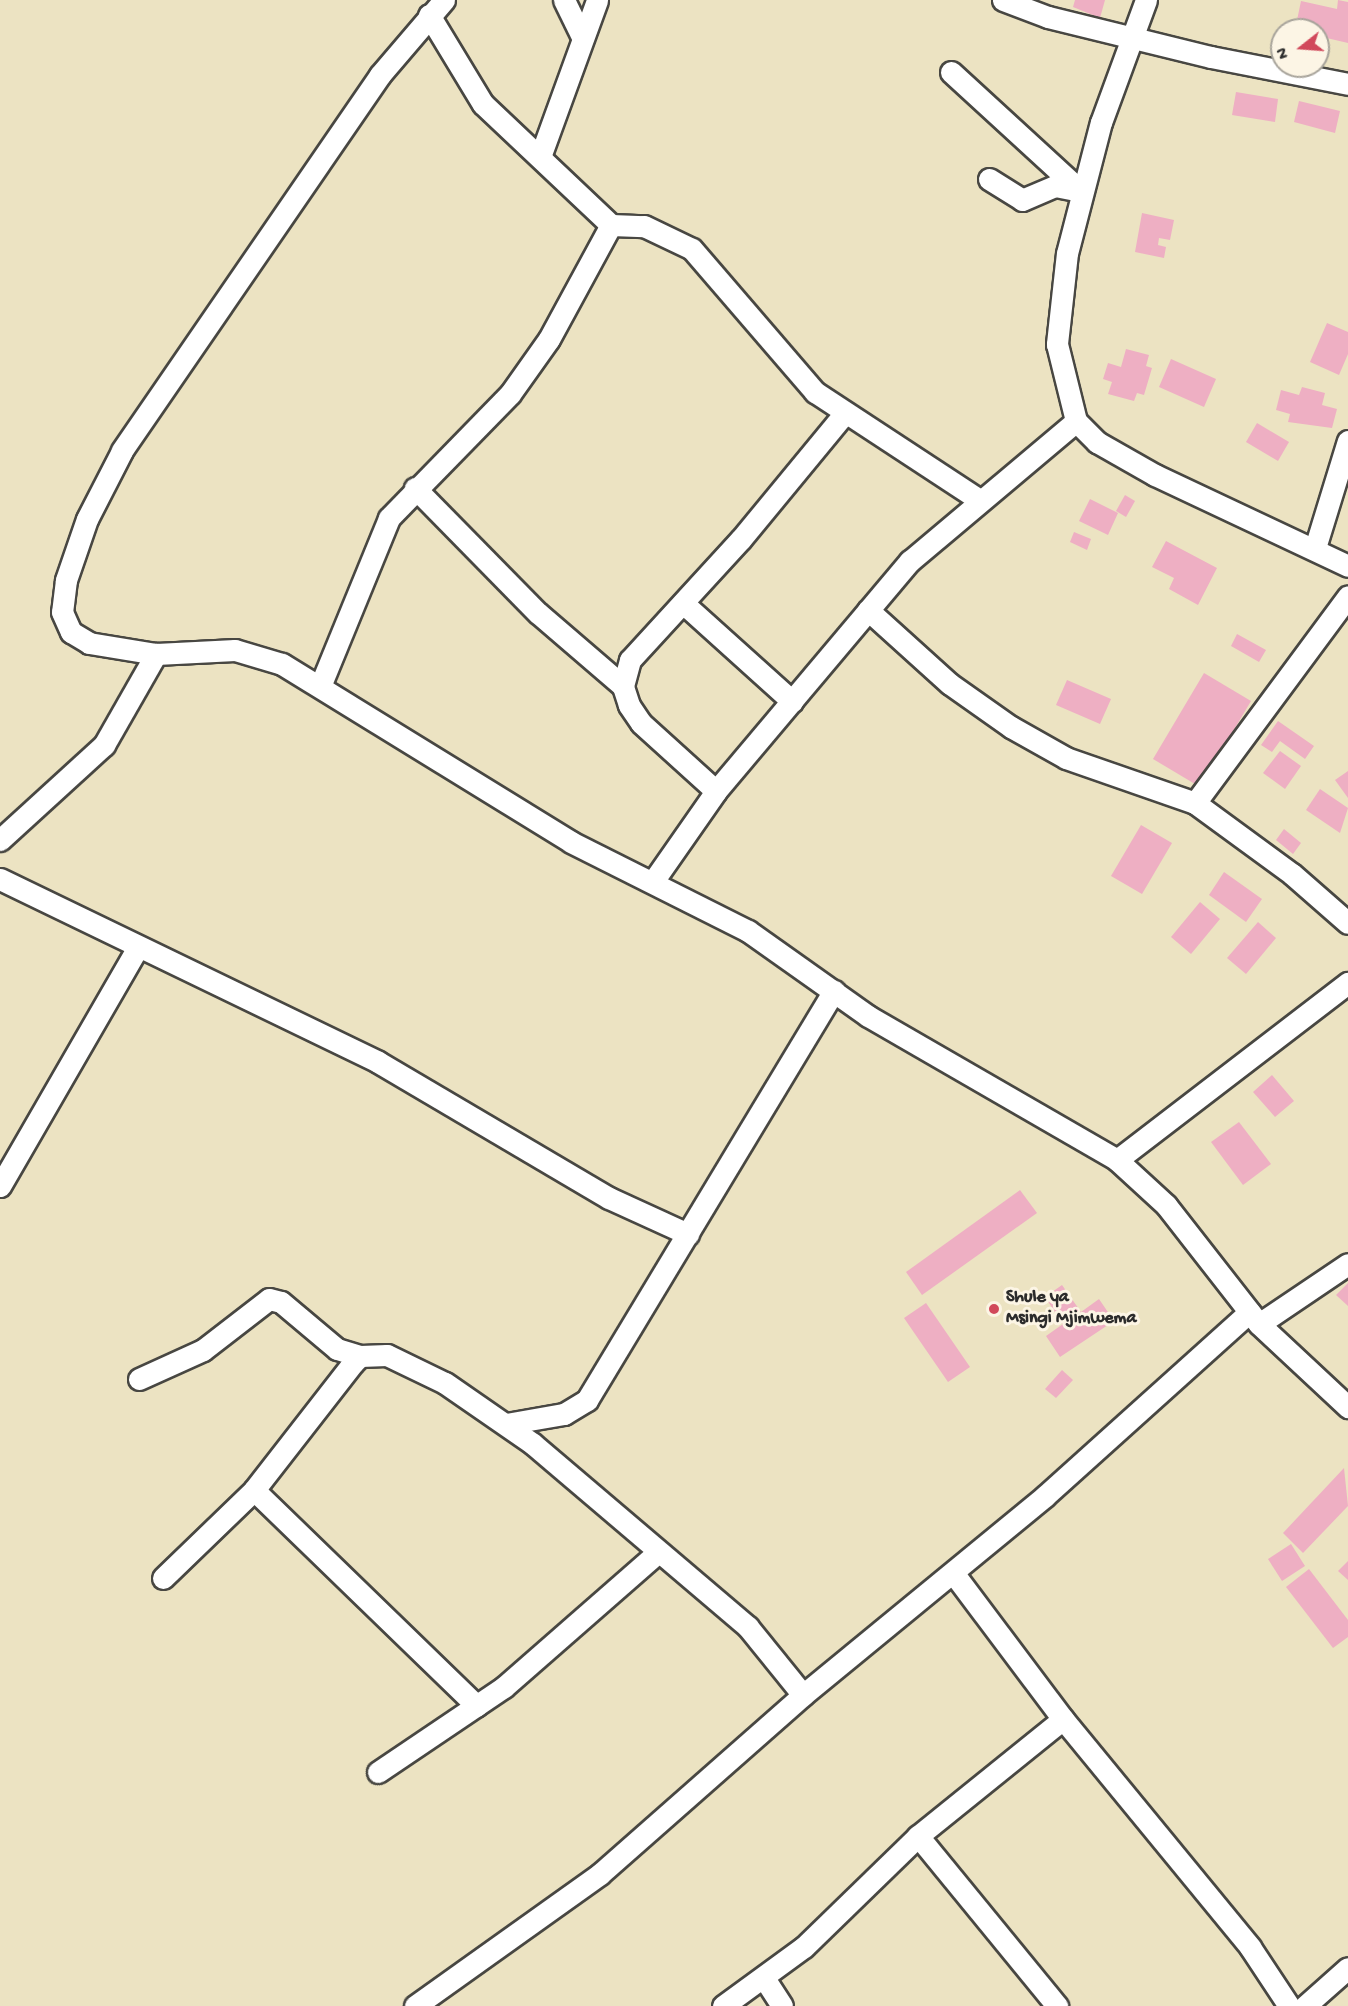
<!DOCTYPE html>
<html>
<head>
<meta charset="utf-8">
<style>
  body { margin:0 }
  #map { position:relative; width:1348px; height:2006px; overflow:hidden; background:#ece3c2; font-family:"Gochi Hand",sans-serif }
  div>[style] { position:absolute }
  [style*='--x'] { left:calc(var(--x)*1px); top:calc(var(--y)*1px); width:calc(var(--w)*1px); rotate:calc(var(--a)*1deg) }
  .building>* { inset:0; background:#eeafc3 }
  .roads { filter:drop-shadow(2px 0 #484742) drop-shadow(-2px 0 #484742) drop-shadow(0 2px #484742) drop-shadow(0 -2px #484742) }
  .minor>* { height:21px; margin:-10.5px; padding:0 10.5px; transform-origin:10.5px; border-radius:10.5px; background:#fff }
  .dots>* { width:16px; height:16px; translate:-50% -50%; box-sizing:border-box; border:3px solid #fcf5e5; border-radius:50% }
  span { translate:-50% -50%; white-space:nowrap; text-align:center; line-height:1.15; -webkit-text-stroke:6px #fcf5e5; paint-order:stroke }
  .poi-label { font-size:18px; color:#2b2b2b; font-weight:700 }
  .left { translate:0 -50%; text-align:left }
  .north { position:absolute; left:1270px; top:18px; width:60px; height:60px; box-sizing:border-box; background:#fcf5e5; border:2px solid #a8a49b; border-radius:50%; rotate:253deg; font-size:16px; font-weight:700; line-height:24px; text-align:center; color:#2b2b2b }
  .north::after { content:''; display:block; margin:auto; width:21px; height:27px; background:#d1495b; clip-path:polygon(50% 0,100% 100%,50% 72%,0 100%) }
</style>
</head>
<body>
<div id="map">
  <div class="building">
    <div style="clip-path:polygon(1075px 0,1105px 0,1100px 18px,1073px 7px)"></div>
    <div style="clip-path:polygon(1338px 0,1348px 2px,1348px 43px,1318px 36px,1318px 30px,1295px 30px,1301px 1px,1337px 9px)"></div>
    <div style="clip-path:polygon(1236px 92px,1278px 99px,1275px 122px,1232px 115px)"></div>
    <div style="clip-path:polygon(1299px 101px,1340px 111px,1335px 133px,1294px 122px)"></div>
    <div style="clip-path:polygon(1142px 213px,1174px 220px,1170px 240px,1159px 238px,1158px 245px,1166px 247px,1164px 258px,1135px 252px)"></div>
    <div style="clip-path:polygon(1327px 323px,1348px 332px,1348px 354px,1339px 375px,1310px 362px)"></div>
    <div style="clip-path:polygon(1126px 349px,1149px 355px,1146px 366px,1152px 368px,1144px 395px,1137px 393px,1134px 401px,1108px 394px,1112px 382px,1103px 379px,1108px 363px,1121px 367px)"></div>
    <div style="clip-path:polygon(1171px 359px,1216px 379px,1204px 407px,1159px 387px)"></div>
    <div style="clip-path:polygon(1302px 387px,1325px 393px,1322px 405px,1337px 409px,1332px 428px,1288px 422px,1290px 414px,1276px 410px,1281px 390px,1299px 395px)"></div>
    <div style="clip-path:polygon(1257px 423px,1289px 442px,1278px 461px,1246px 442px)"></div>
    <div style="clip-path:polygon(1125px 495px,1135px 501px,1126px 517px,1116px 511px)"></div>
    <div style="clip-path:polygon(1090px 499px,1118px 513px,1108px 535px,1079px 521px)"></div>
    <div style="clip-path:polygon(1074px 532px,1091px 539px,1087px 550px,1070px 542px)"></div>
    <div style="clip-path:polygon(1166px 541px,1217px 568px,1198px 605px,1169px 589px,1174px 578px,1152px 567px)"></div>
    <div style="clip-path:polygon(1237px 634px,1266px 650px,1259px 662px,1231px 646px)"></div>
    <div style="clip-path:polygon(1204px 673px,1251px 701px,1200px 787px,1153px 759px)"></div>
    <div style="clip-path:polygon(1067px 680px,1111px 699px,1100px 724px,1056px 705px)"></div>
    <div style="clip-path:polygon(1278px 721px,1314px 746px,1305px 759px,1280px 741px,1272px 752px,1261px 745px)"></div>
    <div style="clip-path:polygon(1280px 751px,1301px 766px,1285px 789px,1263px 773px)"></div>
    <div style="clip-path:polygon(1348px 771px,1348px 798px,1335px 780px)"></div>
    <div style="clip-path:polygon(1320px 789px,1348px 808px,1340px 833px,1306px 810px)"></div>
    <div style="clip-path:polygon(1141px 825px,1172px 843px,1142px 894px,1111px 876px)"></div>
    <div style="clip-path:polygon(1284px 829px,1301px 843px,1293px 854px,1276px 840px)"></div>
    <div style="clip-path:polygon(1224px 872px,1262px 899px,1246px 922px,1209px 895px)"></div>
    <div style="clip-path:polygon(1200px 902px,1220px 919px,1191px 954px,1171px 937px)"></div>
    <div style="clip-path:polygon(1258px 922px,1276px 938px,1246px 974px,1227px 958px)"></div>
    <div style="clip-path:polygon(1272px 1075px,1294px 1101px,1275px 1117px,1253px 1092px)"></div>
    <div style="clip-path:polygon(1239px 1122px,1271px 1164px,1243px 1185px,1211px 1142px)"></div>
    <div style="clip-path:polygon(1020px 1190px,1037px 1213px,922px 1295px,906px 1272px)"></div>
    <div style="clip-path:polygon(1348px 1283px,1348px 1306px,1336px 1295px)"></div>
    <div style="clip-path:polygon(1062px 1285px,1081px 1312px,1099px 1299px,1114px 1321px,1060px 1357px,1046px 1336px,1063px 1324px,1045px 1297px)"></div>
    <div style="clip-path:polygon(926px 1303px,970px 1367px,948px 1382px,904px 1318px)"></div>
    <div style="clip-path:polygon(1062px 1370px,1073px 1380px,1056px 1398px,1045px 1389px)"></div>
    <div style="clip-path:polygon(1344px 1468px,1348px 1506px,1303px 1553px,1283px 1533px)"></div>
    <div style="clip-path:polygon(1291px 1544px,1305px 1566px,1282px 1581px,1268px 1559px)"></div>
    <div style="clip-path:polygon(1348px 1561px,1348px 1580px,1338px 1571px)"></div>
    <div style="clip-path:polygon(1309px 1569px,1348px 1620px,1348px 1637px,1333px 1648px,1286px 1587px)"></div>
  </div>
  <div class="roads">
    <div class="minor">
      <div style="--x:444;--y:0;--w:99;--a:130.5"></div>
      <div style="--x:380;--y:75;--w:456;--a:124.5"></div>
      <div style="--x:122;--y:451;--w:76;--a:117.2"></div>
      <div style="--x:87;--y:519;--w:65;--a:109"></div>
      <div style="--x:66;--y:580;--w:32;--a:97"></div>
      <div style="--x:62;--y:612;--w:22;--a:66"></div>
      <div style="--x:71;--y:632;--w:21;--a:31"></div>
      <div style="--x:89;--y:643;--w:68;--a:9.3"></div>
      <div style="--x:156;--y:654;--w:79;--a:-2.9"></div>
      <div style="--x:235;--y:650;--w:49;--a:16.6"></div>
      <div style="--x:282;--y:664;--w:339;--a:31.6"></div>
      <div style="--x:571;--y:842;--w:198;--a:26.7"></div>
      <div style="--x:748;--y:931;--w:147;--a:35.3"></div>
      <div style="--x:868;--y:1016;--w:288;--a:30"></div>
      <div style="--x:1117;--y:1160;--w:67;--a:42.6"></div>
      <div style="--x:1166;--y:1205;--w:151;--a:52"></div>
      <div style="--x:1259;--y:1324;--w:122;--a:43"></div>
      <div style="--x:564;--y:0;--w:39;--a:64"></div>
      <div style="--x:1003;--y:0;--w:48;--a:20.7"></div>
      <div style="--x:1048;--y:17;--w:168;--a:13.8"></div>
      <div style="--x:1211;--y:57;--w:140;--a:11.1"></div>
      <div style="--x:1146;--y:0;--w:130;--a:110.2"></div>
      <div style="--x:1101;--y:122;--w:135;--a:104.5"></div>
      <div style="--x:1067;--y:253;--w:92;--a:96.3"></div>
      <div style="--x:1057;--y:344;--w:79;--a:76.1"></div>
      <div style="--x:1076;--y:421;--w:30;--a:45"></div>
      <div style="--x:1097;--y:442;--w:67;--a:29.6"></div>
      <div style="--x:1155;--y:475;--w:213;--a:25.2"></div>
      <div style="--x:429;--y:15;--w:104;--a:58.8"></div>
      <div style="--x:483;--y:104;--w:176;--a:43.4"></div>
      <div style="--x:611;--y:225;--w:33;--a:2"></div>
      <div style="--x:644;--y:226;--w:53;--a:25.6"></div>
      <div style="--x:692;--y:249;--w:189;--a:49.3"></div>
      <div style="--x:815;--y:392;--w:195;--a:33.3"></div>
      <div style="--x:951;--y:72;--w:176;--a:42.5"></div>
      <div style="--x:540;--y:157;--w:167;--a:-70"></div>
      <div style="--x:989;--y:179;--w:39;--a:32"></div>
      <div style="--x:1022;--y:200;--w:36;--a:-23"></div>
      <div style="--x:1055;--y:186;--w:26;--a:11"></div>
      <div style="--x:415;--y:488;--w:175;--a:45.5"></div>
      <div style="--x:538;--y:613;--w:112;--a:40.7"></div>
      <div style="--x:1315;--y:548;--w:112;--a:-72.9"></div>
      <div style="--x:683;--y:603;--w:147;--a:42"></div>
      <div style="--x:868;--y:610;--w:110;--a:42.1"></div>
      <div style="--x:950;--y:684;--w:75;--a:35.2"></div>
      <div style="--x:1011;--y:727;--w:63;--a:29.4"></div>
      <div style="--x:1066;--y:758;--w:137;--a:19.2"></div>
      <div style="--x:1195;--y:803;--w:120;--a:36.2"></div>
      <div style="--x:1292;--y:874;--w:74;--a:41.2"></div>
      <div style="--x:321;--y:684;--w:179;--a:-67.7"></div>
      <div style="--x:389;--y:518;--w:173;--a:-45.7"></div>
      <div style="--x:510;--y:394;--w:67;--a:-54.7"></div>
      <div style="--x:549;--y:339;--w:130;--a:-61.5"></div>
      <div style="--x:716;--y:791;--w:101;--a:-137.8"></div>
      <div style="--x:641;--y:723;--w:22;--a:-124"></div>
      <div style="--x:629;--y:705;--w:20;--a:-108"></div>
      <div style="--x:623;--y:686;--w:27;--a:-75"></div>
      <div style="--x:630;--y:660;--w:164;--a:-47.5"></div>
      <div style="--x:741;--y:539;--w:162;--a:-50.5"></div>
      <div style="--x:1195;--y:803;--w:257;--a:-53.5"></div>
      <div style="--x:0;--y:840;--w:141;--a:-42.4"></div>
      <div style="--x:104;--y:745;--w:105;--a:-60.3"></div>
      <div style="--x:0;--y:879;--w:420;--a:25.8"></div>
      <div style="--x:378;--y:1062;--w:268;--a:30.5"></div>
      <div style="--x:609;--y:1198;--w:87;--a:24.5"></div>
      <div style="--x:654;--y:880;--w:108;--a:-55.1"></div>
      <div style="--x:716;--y:791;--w:301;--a:-49.9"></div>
      <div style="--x:910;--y:561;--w:217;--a:-40.1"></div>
      <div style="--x:1117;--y:1160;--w:291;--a:-37.5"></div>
      <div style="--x:0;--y:1186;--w:274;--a:-60"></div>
      <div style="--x:1259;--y:1324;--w:107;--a:-34"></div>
      <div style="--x:139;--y:1379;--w:70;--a:-24.4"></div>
      <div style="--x:203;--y:1350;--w:83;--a:-37.7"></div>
      <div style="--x:269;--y:1299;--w:12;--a:14"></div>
      <div style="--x:281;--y:1302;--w:73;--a:40"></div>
      <div style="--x:337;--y:1349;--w:24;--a:17"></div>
      <div style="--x:506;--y:1424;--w:59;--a:-9.8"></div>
      <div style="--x:564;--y:1414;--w:27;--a:-31"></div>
      <div style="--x:587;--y:1400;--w:478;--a:-58.9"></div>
      <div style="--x:254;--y:1490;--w:310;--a:44.1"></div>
      <div style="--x:954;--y:1574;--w:181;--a:53.1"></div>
      <div style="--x:1063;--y:1719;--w:295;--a:50.6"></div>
      <div style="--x:1250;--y:1947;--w:71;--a:56.5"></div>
      <div style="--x:163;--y:1578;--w:127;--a:-44"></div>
      <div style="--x:254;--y:1490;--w:161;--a:-52.1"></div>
      <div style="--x:353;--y:1363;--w:10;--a:-45"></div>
      <div style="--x:360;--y:1356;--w:27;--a:-2"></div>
      <div style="--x:387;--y:1355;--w:64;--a:25.8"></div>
      <div style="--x:445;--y:1383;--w:107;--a:34.7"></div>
      <div style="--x:533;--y:1444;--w:282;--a:40.4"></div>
      <div style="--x:748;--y:1627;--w:87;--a:51"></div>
      <div style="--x:378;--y:1772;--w:152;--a:-34"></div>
      <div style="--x:504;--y:1687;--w:203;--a:-41.2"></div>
      <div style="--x:918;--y:1836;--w:220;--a:50.7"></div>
      <div style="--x:764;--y:1978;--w:33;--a:57"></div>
      <div style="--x:415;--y:2006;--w:227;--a:-35.5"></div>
      <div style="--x:600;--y:1874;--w:271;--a:-41.4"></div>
      <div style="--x:803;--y:1695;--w:313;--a:-39.4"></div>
      <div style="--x:1045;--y:1496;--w:275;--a:-42"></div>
      <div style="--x:723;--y:2006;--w:100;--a:-36.1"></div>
      <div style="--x:804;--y:1947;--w:159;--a:-44.2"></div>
      <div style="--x:918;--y:1836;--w:186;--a:-38.9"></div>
      <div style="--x:1305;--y:2006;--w:57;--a:-41.5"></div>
    </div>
  </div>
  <div class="dots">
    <div style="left:994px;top:1309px;background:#d1495b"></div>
  </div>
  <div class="poi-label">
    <span class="left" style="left:1006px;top:1309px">Shule ya<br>Msingi Mjimwema</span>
  </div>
  <div class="north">N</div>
</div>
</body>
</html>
